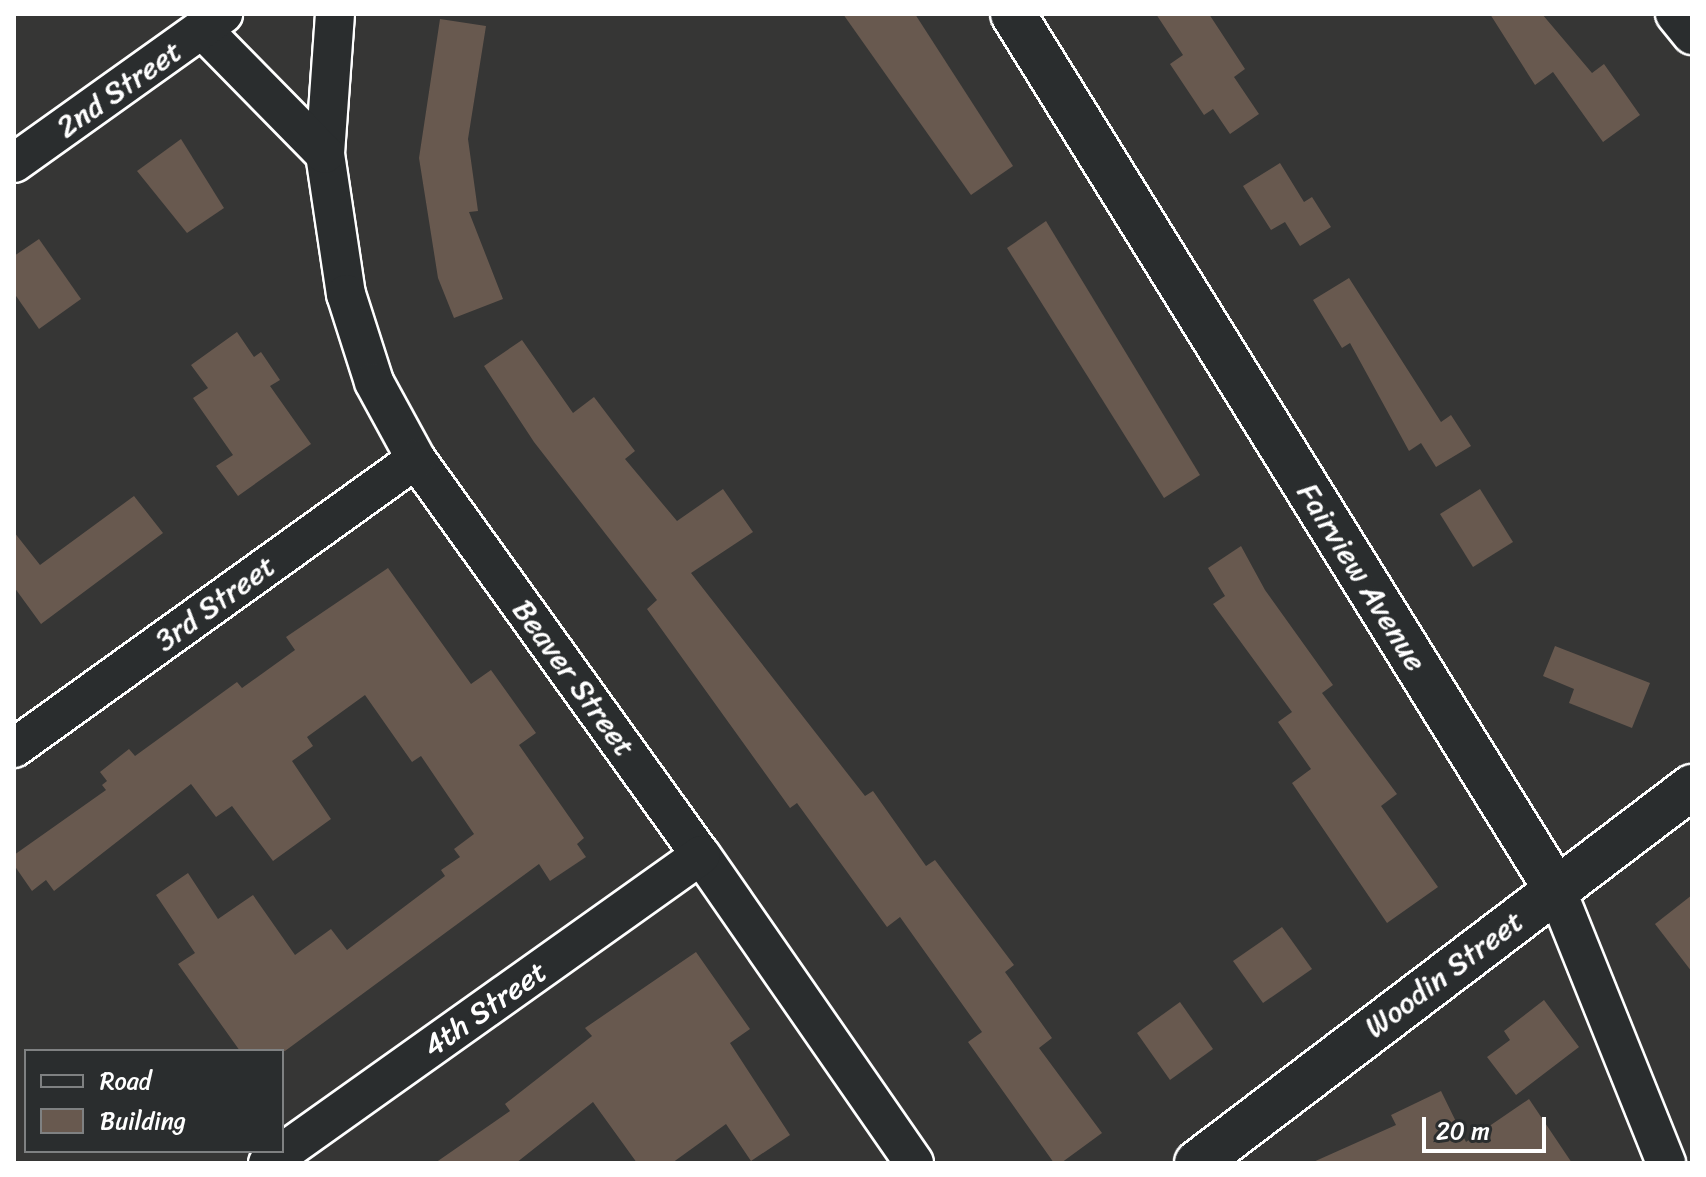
<!DOCTYPE html>
<html>
<head>
<meta charset="utf-8">
<style>
  body { margin:0 }
  #map { position:relative; width:1706px; height:1177px; overflow:hidden; background:#363635; font-family:Sriracha,sans-serif }
  div>[style] { position:absolute }
  [style*='--x'] { left:calc(var(--x)*1px); top:calc(var(--y)*1px); width:calc(var(--w)*1px); rotate:calc(var(--a)*1deg) }
  .building>* { inset:0; background:#68594f }
  .roads { filter:drop-shadow(2px 0 #fff) drop-shadow(-2px 0 #fff) drop-shadow(0 2px #fff) drop-shadow(0 -2px #fff) }
  .minor>* { height:38px; margin:-19px; padding:0 19px; transform-origin:19px; border-radius:19px; background:#2a2d2e }
  .tertiary>* { height:44px; margin:-22px; padding:0 22px; transform-origin:22px; border-radius:22px; background:#2a2d2e }
  .secondary>* { height:44px; margin:-22px; padding:0 22px; transform-origin:22px; border-radius:22px; background:#2a2d2e }
  span { translate:-50% -50%; white-space:nowrap; text-align:center; line-height:1.15; -webkit-text-stroke:6px #2a2d2e; paint-order:stroke }
  .street-label { font-size:30px; color:#fff }
  .frame { position:absolute; inset:0; border:16px solid #fff; pointer-events:none }
  .legend { position:absolute; left:24px; top:1049px; width:260px; height:104px; box-sizing:border-box; background:#2a2d2e; border:2px solid #7f8182; margin:0; padding:10px 14px; list-style:none; font-size:24px; color:#fff }
  .legend li { display:flex; align-items:center; gap:16px; height:40px }
  .legend b { width:40px; border:2px solid #7f8182 }
  .scale { position:absolute; left:1422px; top:1117px; width:124px; height:36px; box-sizing:border-box; border:4px solid #fff; border-top:0; padding-left:10px; font-size:24px; line-height:28px; white-space:nowrap; color:#fff; -webkit-text-stroke:6px #2a2d2e; paint-order:stroke }
</style>
</head>
<body>
<div id="map">
  <div class="building">
    <div style="clip-path:polygon(843px 14px,915px 14px,1013px 166px,971px 195px)"></div>
    <div style="clip-path:polygon(1156px 14px,1209px 14px,1245px 69px,1234px 77px,1259px 114px,1230px 134px,1213px 109px,1204px 115px,1170px 64px,1183px 55px)"></div>
    <div style="clip-path:polygon(1490px 14px,1542px 14px,1592px 73px,1604px 64px,1640px 115px,1603px 142px,1553px 72px,1535px 85px)"></div>
    <div style="clip-path:polygon(440px 19px,486px 26px,468px 139px,478px 211px,469px 212px,503px 299px,454px 318px,438px 278px,419px 158px)"></div>
    <div style="clip-path:polygon(181px 139px,224px 208px,187px 233px,137px 171px)"></div>
    <div style="clip-path:polygon(1280px 163px,1304px 202px,1312px 197px,1331px 227px,1300px 246px,1285px 222px,1271px 230px,1243px 186px)"></div>
    <div style="clip-path:polygon(1046px 221px,1200px 475px,1164px 498px,1007px 248px)"></div>
    <div style="clip-path:polygon(39px 239px,81px 299px,39px 329px,14px 293px,14px 256px)"></div>
    <div style="clip-path:polygon(1349px 278px,1441px 422px,1451px 415px,1471px 446px,1436px 467px,1421px 443px,1409px 451px,1350px 343px,1342px 348px,1313px 300px)"></div>
    <div style="clip-path:polygon(237px 332px,254px 357px,261px 352px,280px 380px,270px 386px,311px 444px,238px 496px,216px 466px,233px 455px,193px 398px,208px 388px,191px 365px)"></div>
    <div style="clip-path:polygon(522px 340px,573px 413px,594px 397px,635px 451px,625px 459px,677px 521px,723px 489px,753px 532px,691px 573px,865px 796px,873px 791px,926px 866px,935px 860px,1014px 965px,1005px 972px,1052px 1038px,1039px 1048px,1102px 1133px,1061px 1163px,1054px 1163px,968px 1042px,982px 1032px,900px 917px,887px 927px,797px 803px,790px 808px,647px 609px,657px 600px,534px 442px,484px 366px)"></div>
    <div style="clip-path:polygon(1480px 489px,1513px 542px,1473px 567px,1440px 514px)"></div>
    <div style="clip-path:polygon(134px 496px,163px 533px,41px 624px,14px 587px,14px 532px,40px 565px)"></div>
    <div style="clip-path:polygon(1241px 546px,1265px 590px,1333px 685px,1322px 693px,1397px 794px,1381px 806px,1438px 887px,1387px 923px,1292px 783px,1311px 769px,1278px 722px,1292px 712px,1213px 604px,1225px 596px,1208px 568px)"></div>
    <div style="clip-path:polygon(388px 568px,471px 684px,491px 670px,536px 733px,519px 745px,584px 838px,577px 844px,586px 857px,550px 881px,539px 864px,285px 1051px,240px 1051px,178px 964px,195px 953px,156px 895px,188px 873px,218px 919px,253px 895px,295px 955px,331px 929px,347px 950px,445px 876px,441px 870px,460px 857px,454px 849px,474px 834px,421px 756px,412px 762px,365px 695px,307px 737px,313px 746px,292px 761px,331px 819px,273px 861px,232px 806px,216px 817px,191px 784px,54px 891px,46px 880px,32px 891px,14px 865px,14px 855px,106px 790px,102px 785px,107px 781px,100px 772px,129px 749px,135px 756px,237px 682px,242px 688px,295px 650px,286px 637px)"></div>
    <div style="clip-path:polygon(1555px 646px,1650px 683px,1632px 728px,1569px 703px,1574px 689px,1543px 676px)"></div>
    <div style="clip-path:polygon(1692px 895px,1692px 972px,1655px 924px)"></div>
    <div style="clip-path:polygon(1282px 927px,1312px 969px,1263px 1003px,1233px 961px)"></div>
    <div style="clip-path:polygon(696px 952px,750px 1029px,730px 1043px,790px 1135px,751px 1161px,726px 1124px,672px 1163px,637px 1163px,593px 1102px,516px 1163px,435px 1163px,510px 1111px,505px 1104px,592px 1036px,585px 1028px)"></div>
    <div style="clip-path:polygon(1544px 1000px,1579px 1047px,1516px 1095px,1487px 1057px,1510px 1040px,1504px 1031px)"></div>
    <div style="clip-path:polygon(1180px 1002px,1213px 1049px,1170px 1080px,1137px 1033px)"></div>
    <div style="clip-path:polygon(1441px 1091px,1466px 1142px,1529px 1099px,1572px 1163px,1311px 1163px,1396px 1125px,1391px 1115px)"></div>
  </div>
  <div class="roads">
    <div class="minor">
      <div style="--x:335;--y:14;--w:140;--a:94.1"></div>
      <div style="--x:325;--y:154;--w:142;--a:81.5"></div>
      <div style="--x:346;--y:294;--w:92;--a:72.3"></div>
      <div style="--x:374;--y:382;--w:88;--a:61.4"></div>
      <div style="--x:416;--y:459;--w:488;--a:54.3"></div>
      <div style="--x:701;--y:855;--w:374;--a:55.3"></div>
      <div style="--x:1675;--y:14;--w:27;--a:51"></div>
      <div style="--x:202;--y:29;--w:175;--a:45.5"></div>
      <div style="--x:14;--y:163;--w:257;--a:-35.5"></div>
      <div style="--x:14;--y:748;--w:495;--a:-35.7"></div>
      <div style="--x:1556;--y:889;--w:295;--a:68.1"></div>
      <div style="--x:268;--y:1163;--w:531;--a:-35.42"></div>
    </div>
    <div class="tertiary">
      <div style="--x:1013;--y:14;--w:1030;--a:58.18"></div>
    </div>
    <div class="secondary">
      <div style="--x:1197;--y:1163;--w:622;--a:-37.22"></div>
    </div>
  </div>
  <div class="street-label">
    <span style="left:119px;top:89px;rotate:-35deg">2nd Street</span>
    <span style="left:1362px;top:577px;rotate:58deg">Fairview Avenue</span>
    <span style="left:215px;top:603px;rotate:-36deg">3rd Street</span>
    <span style="left:574px;top:678px;rotate:54deg">Beaver Street</span>
    <span style="left:1444px;top:974px;rotate:-37deg">Woodin Street</span>
    <span style="left:485px;top:1009px;rotate:-35deg">4th Street</span>
  </div>
  <div class="frame"></div>
  <ul class="legend">
  <li><b style="height:10px;background:#2a2d2e"></b>Road</li>
  <li><b style="height:22px;background:#68594f"></b>Building</li>
  </ul>
  <div class="scale">20 m</div>
</div>
</body>
</html>
